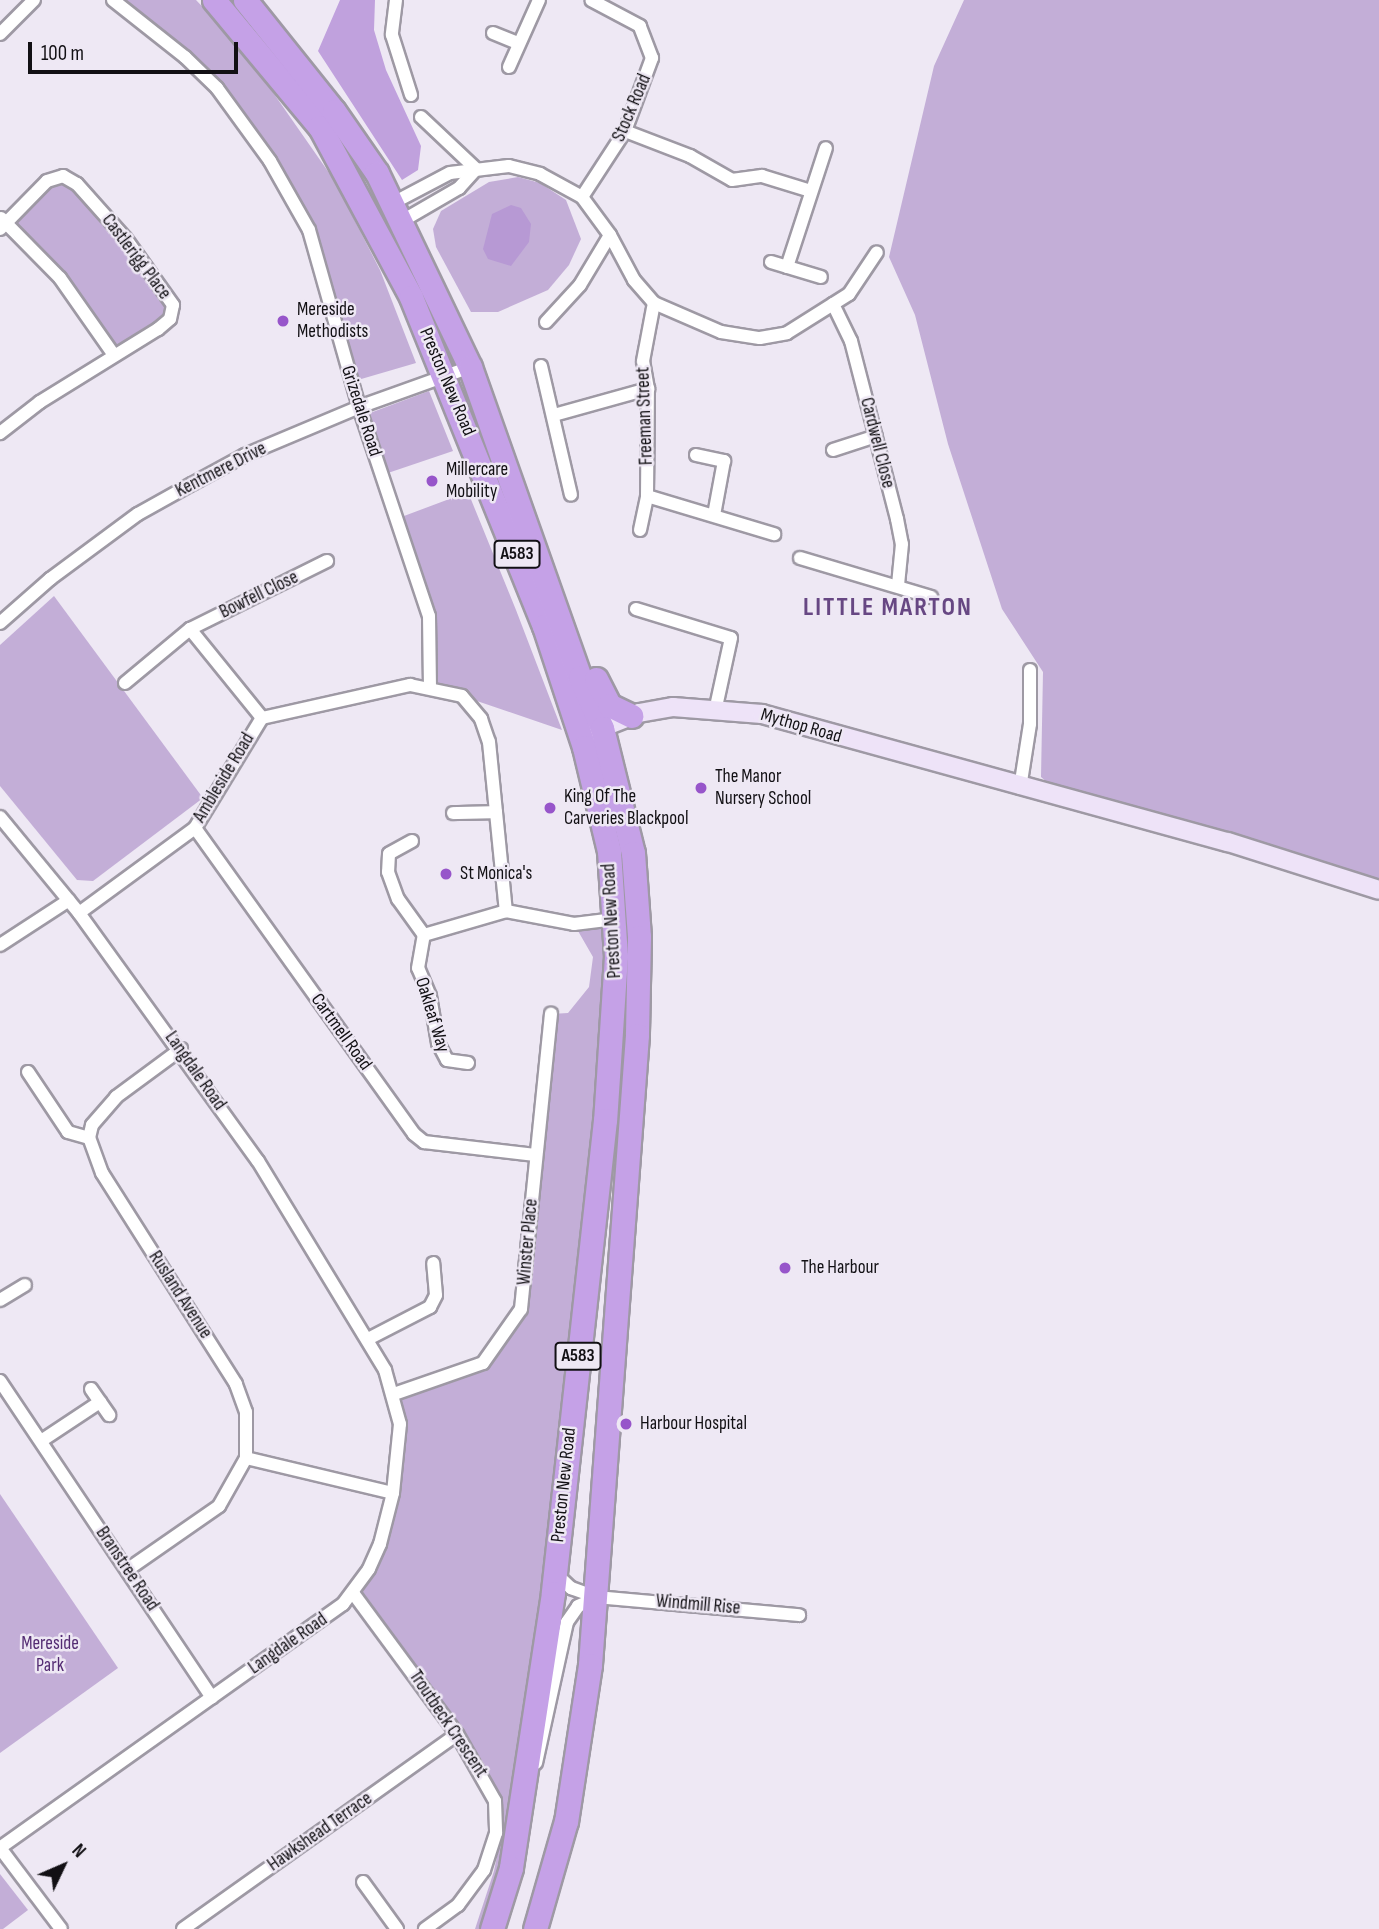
<!DOCTYPE html>
<html>
<head>
<meta charset="utf-8">
<style>
  body { margin:0 }
  #map { position:relative; width:1379px; height:1929px; overflow:hidden; background:#eee8f4; font-family:"Sofia Sans Condensed",sans-serif }
  div>[style] { position:absolute }
  [style*='--x'] { left:calc(var(--x)*1px); top:calc(var(--y)*1px); width:calc(var(--w)*1px); rotate:calc(var(--a)*1deg) }
  .green>* { inset:0; background:#c3aed7 }
  .forest>* { inset:0; background:#c0a1dd }
  .water>* { inset:0; background:#b799d4 }
  .roads { filter:drop-shadow(2px 0 #9e99a4) drop-shadow(-2px 0 #9e99a4) drop-shadow(0 2px #9e99a4) drop-shadow(0 -2px #9e99a4) }
  .street>* { height:12px; margin:-6px; padding:0 6px; transform-origin:6px; border-radius:6px; background:#fff }
  .secondary>* { height:18px; margin:-9px; padding:0 9px; transform-origin:9px; border-radius:9px; background:#eee3f8 }
  .highway>* { height:23px; margin:-11.5px; padding:0 11.5px; transform-origin:11.5px; border-radius:11.5px; background:#c5a1e7 }
  .dots>* { width:19px; height:19px; translate:-50% -50%; box-sizing:border-box; border:4px solid #eee8f4; border-radius:50% }
  span { translate:-50% -50%; white-space:nowrap; text-align:center; line-height:1.15; -webkit-text-stroke:5px #eee8f4; paint-order:stroke }
  .shield-label span { padding:2px 5px; background:#eee8f4; border:2px solid; border-radius:5px; -webkit-text-stroke-width:0 }
  .shield-label { font-size:18px; color:#121014; font-weight:700 }
  .street-label { font-size:19px; color:#121014 }
  .poi-label { font-size:19px; color:#121014 }
  .left { translate:0 -50%; text-align:left }
  .park-label { font-size:19px; color:#542c73 }
  .district-label { font-size:26px; color:#674783; font-weight:700; letter-spacing:2px }
  .north { position:absolute; left:28px; top:1831px; width:70px; height:70px; -webkit-text-stroke:5px #eee8f4; paint-order:stroke; rotate:46deg; font-size:19px; font-weight:700; line-height:28px; text-align:center; color:#121014 }
  .north::after { content:''; display:block; margin:auto; width:24px; height:32px; background:#121014; clip-path:polygon(50% 0,100% 100%,50% 72%,0 100%) }
  .scale { position:absolute; left:28px; top:42px; width:210px; height:32px; box-sizing:border-box; border:4px solid #121014; border-top:0; padding-left:9px; font-size:21px; line-height:24px; white-space:nowrap; color:#121014; -webkit-text-stroke:5px #eee8f4; paint-order:stroke }
</style>
</head>
<body>
<div id="map">
  <div class="green">
    <div style="clip-path:polygon(113px 0,196px 0,242px 48px,334px 180px,380px 270px,416px 363px,351px 382px,309px 230px,217px 88px)"></div>
    <div style="clip-path:polygon(964px 0,1379px 0,1379px 890px,1048px 783px,1041px 777px,1043px 672px,1002px 609px,948px 444px,915px 315px,889px 257px,934px 66px)"></div>
    <div style="clip-path:polygon(518px 177px,540px 183px,566px 200px,581px 239px,569px 265px,548px 290px,498px 312px,471px 312px,436px 247px,433px 229px,441px 211px,489px 182px)"></div>
    <div style="clip-path:polygon(47px 181px,77px 184px,173px 305px,170px 319px,114px 355px,90px 316px,6px 223px)"></div>
    <div style="clip-path:polygon(429px 391px,453px 451px,382px 475px,362px 416px)"></div>
    <div style="clip-path:polygon(468px 492px,516px 610px,562px 730px,430px 685px,429px 616px,396px 519px)"></div>
    <div style="clip-path:polygon(54px 596px,203px 798px,93px 881px,77px 880px,0 786px,0 645px)"></div>
    <div style="clip-path:polygon(615px 919px,582px 1315px,492px 1929px,475px 1929px,494px 1871px,504px 1821px,496px 1801px,353px 1593px,369px 1569px,399px 1449px,394px 1394px,483px 1363px,521px 1309px,551px 1014px,568px 1013px,589px 987px,593px 957px,574px 924px)"></div>
    <div style="clip-path:polygon(0 1494px,118px 1668px,0 1753px)"></div>
    <div style="clip-path:polygon(0 1874px,28px 1910px,3px 1929px,0 1929px)"></div>
  </div>
  <div class="forest">
    <div style="clip-path:polygon(340px 0,375px 0,374px 30px,386px 70px,421px 146px,418px 170px,402px 180px,318px 51px)"></div>
  </div>
  <div class="water">
    <div style="clip-path:polygon(511px 205px,521px 208px,531px 224px,529px 242px,511px 266px,488px 259px,483px 249px,492px 214px)"></div>
  </div>
  <div class="roads">
    <div class="street">
      <div style="--x:113;--y:0;--w:92;--a:38.4"></div>
      <div style="--x:185;--y:57;--w:45;--a:44.1"></div>
      <div style="--x:217;--y:88;--w:90;--a:54"></div>
      <div style="--x:270;--y:161;--w:79;--a:60.5"></div>
      <div style="--x:309;--y:230;--w:184;--a:74.2"></div>
      <div style="--x:359;--y:407;--w:220;--a:71.5"></div>
      <div style="--x:429;--y:616;--w:69;--a:89.2"></div>
      <div style="--x:396;--y:0;--w:35;--a:97"></div>
      <div style="--x:392;--y:35;--w:63;--a:72.4"></div>
      <div style="--x:493;--y:33;--w:27;--a:22"></div>
      <div style="--x:0;--y:34;--w:48;--a:-45"></div>
      <div style="--x:509;--y:67;--w:73;--a:-65.9"></div>
      <div style="--x:421;--y:117;--w:76;--a:43.4"></div>
      <div style="--x:625;--y:131;--w:70;--a:21"></div>
      <div style="--x:690;--y:156;--w:48;--a:29.7"></div>
      <div style="--x:732;--y:180;--w:30;--a:-8"></div>
      <div style="--x:762;--y:176;--w:51;--a:17"></div>
      <div style="--x:582;--y:197;--w:79;--a:-56.9"></div>
      <div style="--x:625;--y:131;--w:78;--a:-69.7"></div>
      <div style="--x:652;--y:58;--w:34;--a:-111"></div>
      <div style="--x:640;--y:26;--w:55;--a:-152"></div>
      <div style="--x:393;--y:203;--w:64;--a:-27.8"></div>
      <div style="--x:450;--y:173;--w:59;--a:-6.8"></div>
      <div style="--x:509;--y:166;--w:32;--a:14"></div>
      <div style="--x:540;--y:174;--w:48;--a:28.7"></div>
      <div style="--x:582;--y:197;--w:47;--a:53.6"></div>
      <div style="--x:610;--y:235;--w:51;--a:61.9"></div>
      <div style="--x:634;--y:280;--w:30;--a:49"></div>
      <div style="--x:654;--y:303;--w:73;--a:23.4"></div>
      <div style="--x:721;--y:332;--w:39;--a:9"></div>
      <div style="--x:760;--y:338;--w:27;--a:-10"></div>
      <div style="--x:787;--y:333;--w:73;--a:-32.2"></div>
      <div style="--x:849;--y:294;--w:50;--a:-56.3"></div>
      <div style="--x:1;--y:218;--w:84;--a:45.5"></div>
      <div style="--x:60;--y:278;--w:94;--a:55"></div>
      <div style="--x:402;--y:221;--w:66;--a:-30.1"></div>
      <div style="--x:459;--y:188;--w:25;--a:-48"></div>
      <div style="--x:0;--y:229;--w:67;--a:-45.6"></div>
      <div style="--x:47;--y:181;--w:17;--a:-17"></div>
      <div style="--x:63;--y:176;--w:16;--a:30"></div>
      <div style="--x:77;--y:184;--w:74;--a:48.3"></div>
      <div style="--x:126;--y:239;--w:81;--a:54.5"></div>
      <div style="--x:173;--y:305;--w:14;--a:102"></div>
      <div style="--x:170;--y:319;--w:16;--a:140"></div>
      <div style="--x:158;--y:329;--w:139;--a:148.3"></div>
      <div style="--x:40;--y:402;--w:51;--a:142.2"></div>
      <div style="--x:771;--y:262;--w:52;--a:16.7"></div>
      <div style="--x:787;--y:267;--w:125;--a:-71.9"></div>
      <div style="--x:833;--y:304;--w:41;--a:64.1"></div>
      <div style="--x:851;--y:341;--w:184;--a:75.5"></div>
      <div style="--x:897;--y:519;--w:25;--a:79"></div>
      <div style="--x:902;--y:544;--w:41;--a:95.6"></div>
      <div style="--x:546;--y:322;--w:50;--a:-47.4"></div>
      <div style="--x:580;--y:285;--w:58;--a:-59"></div>
      <div style="--x:541;--y:366;--w:132;--a:76.9"></div>
      <div style="--x:554;--y:415;--w:98;--a:-15.5"></div>
      <div style="--x:833;--y:450;--w:45;--a:-18"></div>
      <div style="--x:696;--y:455;--w:29;--a:12"></div>
      <div style="--x:724;--y:461;--w:55;--a:100.5"></div>
      <div style="--x:647;--y:496;--w:133;--a:16.7"></div>
      <div style="--x:640;--y:530;--w:35;--a:-78"></div>
      <div style="--x:647;--y:496;--w:107;--a:-89.5"></div>
      <div style="--x:648;--y:389;--w:28;--a:-100"></div>
      <div style="--x:643;--y:361;--w:59;--a:-79.3"></div>
      <div style="--x:800;--y:558;--w:137;--a:16.6"></div>
      <div style="--x:636;--y:609;--w:99;--a:17"></div>
      <div style="--x:731;--y:638;--w:71;--a:102.3"></div>
      <div style="--x:0;--y:623;--w:67;--a:-41.3"></div>
      <div style="--x:50;--y:579;--w:109;--a:-36.5"></div>
      <div style="--x:138;--y:514;--w:62;--a:-29.1"></div>
      <div style="--x:192;--y:484;--w:60;--a:-28.7"></div>
      <div style="--x:245;--y:455;--w:124;--a:-22.8"></div>
      <div style="--x:359;--y:407;--w:118;--a:-19.8"></div>
      <div style="--x:190;--y:629;--w:114;--a:51"></div>
      <div style="--x:125;--y:683;--w:85;--a:-39.7"></div>
      <div style="--x:190;--y:629;--w:153;--a:-26.4"></div>
      <div style="--x:1020;--y:788;--w:65;--a:-81.1"></div>
      <div style="--x:1030;--y:724;--w:54;--a:-90"></div>
      <div style="--x:453;--y:813;--w:43;--a:-1.3"></div>
      <div style="--x:0;--y:817;--w:124;--a:50.5"></div>
      <div style="--x:79;--y:913;--w:306;--a:54.2"></div>
      <div style="--x:258;--y:1161;--w:245;--a:58.7"></div>
      <div style="--x:385;--y:1370;--w:56;--a:74.5"></div>
      <div style="--x:400;--y:1424;--w:69;--a:95.8"></div>
      <div style="--x:393;--y:1493;--w:53;--a:104.3"></div>
      <div style="--x:380;--y:1544;--w:27;--a:114"></div>
      <div style="--x:369;--y:1569;--w:44;--a:126.6"></div>
      <div style="--x:343;--y:1604;--w:421;--a:144.6"></div>
      <div style="--x:195;--y:828;--w:376;--a:54.4"></div>
      <div style="--x:414;--y:1134;--w:13;--a:39"></div>
      <div style="--x:424;--y:1142;--w:112;--a:6.7"></div>
      <div style="--x:412;--y:841;--w:26;--a:151"></div>
      <div style="--x:389;--y:854;--w:18;--a:93"></div>
      <div style="--x:388;--y:872;--w:29;--a:70"></div>
      <div style="--x:398;--y:899;--w:44;--a:54.2"></div>
      <div style="--x:79;--y:913;--w:144;--a:-36.2"></div>
      <div style="--x:195;--y:828;--w:129;--a:-58.7"></div>
      <div style="--x:262;--y:718;--w:152;--a:-12.6"></div>
      <div style="--x:410;--y:685;--w:53;--a:11.9"></div>
      <div style="--x:462;--y:696;--w:30;--a:50"></div>
      <div style="--x:481;--y:719;--w:24;--a:71"></div>
      <div style="--x:489;--y:742;--w:170;--a:84.3"></div>
      <div style="--x:0;--y:945;--w:82;--a:-33.1"></div>
      <div style="--x:468;--y:1063;--w:21;--a:-172"></div>
      <div style="--x:447;--y:1060;--w:19;--a:-118"></div>
      <div style="--x:438;--y:1043;--w:48;--a:-99.7"></div>
      <div style="--x:430;--y:996;--w:30;--a:-113"></div>
      <div style="--x:418;--y:968;--w:34;--a:-80"></div>
      <div style="--x:424;--y:935;--w:85;--a:-16.3"></div>
      <div style="--x:506;--y:911;--w:69;--a:10.8"></div>
      <div style="--x:574;--y:924;--w:41;--a:-7"></div>
      <div style="--x:28;--y:1072;--w:72;--a:56.3"></div>
      <div style="--x:68;--y:1132;--w:22;--a:16"></div>
      <div style="--x:0;--y:1300;--w:29;--a:-31"></div>
      <div style="--x:368;--y:1339;--w:70;--a:-27.3"></div>
      <div style="--x:430;--y:1307;--w:13;--a:-63"></div>
      <div style="--x:436;--y:1295;--w:32;--a:-95"></div>
      <div style="--x:0;--y:1381;--w:381;--a:56.2"></div>
      <div style="--x:91;--y:1389;--w:32;--a:55"></div>
      <div style="--x:394;--y:1394;--w:94;--a:-19.2"></div>
      <div style="--x:483;--y:1363;--w:66;--a:-54.9"></div>
      <div style="--x:521;--y:1309;--w:297;--a:-84.2"></div>
      <div style="--x:41;--y:1441;--w:71;--a:-33.5"></div>
      <div style="--x:246;--y:1458;--w:151;--a:13.4"></div>
      <div style="--x:127;--y:1570;--w:112;--a:-34.8"></div>
      <div style="--x:219;--y:1506;--w:55;--a:-60.6"></div>
      <div style="--x:246;--y:1458;--w:46;--a:-90"></div>
      <div style="--x:246;--y:1412;--w:30;--a:-110"></div>
      <div style="--x:236;--y:1384;--w:250;--a:-122.4"></div>
      <div style="--x:102;--y:1173;--w:37;--a:-110"></div>
      <div style="--x:89;--y:1138;--w:13;--a:-77"></div>
      <div style="--x:92;--y:1125;--w:37;--a:-49"></div>
      <div style="--x:116;--y:1097;--w:81;--a:-36.4"></div>
      <div style="--x:556;--y:1574;--w:21;--a:43"></div>
      <div style="--x:571;--y:1588;--w:27;--a:20"></div>
      <div style="--x:596;--y:1597;--w:204;--a:5.1"></div>
      <div style="--x:353;--y:1593;--w:175;--a:53.6"></div>
      <div style="--x:457;--y:1734;--w:77;--a:60.4"></div>
      <div style="--x:495;--y:1801;--w:32;--a:88"></div>
      <div style="--x:496;--y:1833;--w:39;--a:108"></div>
      <div style="--x:484;--y:1870;--w:44;--a:126.6"></div>
      <div style="--x:458;--y:1905;--w:41;--a:144"></div>
      <div style="--x:536;--y:1763;--w:144;--a:-77.6"></div>
      <div style="--x:567;--y:1622;--w:19;--a:-55"></div>
      <div style="--x:578;--y:1606;--w:20;--a:-24"></div>
      <div style="--x:0;--y:1848;--w:101;--a:53"></div>
      <div style="--x:363;--y:1882;--w:58;--a:54.1"></div>
      <div style="--x:183;--y:1929;--w:336;--a:-35.4"></div>
    </div>
    <div class="secondary">
      <div style="--x:593;--y:731;--w:49;--a:-21.4"></div>
      <div style="--x:639;--y:713;--w:35;--a:-10"></div>
      <div style="--x:673;--y:707;--w:89;--a:4.5"></div>
      <div style="--x:762;--y:714;--w:483;--a:15.4"></div>
      <div style="--x:1228;--y:842;--w:158;--a:17.6"></div>
    </div>
    <div class="highway">
      <div style="--x:214;--y:0;--w:165;--a:50.2"></div>
      <div style="--x:320;--y:127;--w:193;--a:61.8"></div>
      <div style="--x:411;--y:297;--w:355;--a:68"></div>
      <div style="--x:544;--y:626;--w:127;--a:71.7"></div>
      <div style="--x:584;--y:747;--w:107;--a:76.5"></div>
      <div style="--x:609;--y:851;--w:105;--a:86.2"></div>
      <div style="--x:616;--y:956;--w:164;--a:93.8"></div>
      <div style="--x:605;--y:1120;--w:476;--a:96.3"></div>
      <div style="--x:553;--y:1593;--w:278;--a:98.7"></div>
      <div style="--x:511;--y:1868;--w:64;--a:107.3"></div>
      <div style="--x:245;--y:0;--w:142;--a:51.3"></div>
      <div style="--x:334;--y:111;--w:75;--a:55.3"></div>
      <div style="--x:377;--y:173;--w:215;--a:64.4"></div>
      <div style="--x:470;--y:367;--w:329;--a:70.5"></div>
      <div style="--x:580;--y:677;--w:56;--a:66.7"></div>
      <div style="--x:602;--y:728;--w:129;--a:76.1"></div>
      <div style="--x:633;--y:853;--w:84;--a:85.9"></div>
      <div style="--x:639;--y:937;--w:98;--a:91.2"></div>
      <div style="--x:637;--y:1035;--w:632;--a:94.27"></div>
      <div style="--x:590;--y:1665;--w:158;--a:98.7"></div>
      <div style="--x:566;--y:1821;--w:112;--a:106"></div>
      <div style="--x:596;--y:679;--w:29;--a:63"></div>
      <div style="--x:609;--y:705;--w:25;--a:26"></div>
    </div>
  </div>
  <div class="dots">
    <div style="left:283px;top:321px;background:#9755ca"></div>
    <div style="left:432px;top:481px;background:#9755ca"></div>
    <div style="left:701px;top:788px;background:#9755ca"></div>
    <div style="left:550px;top:808px;background:#9755ca"></div>
    <div style="left:446px;top:874px;background:#9755ca"></div>
    <div style="left:785px;top:1268px;background:#9755ca"></div>
    <div style="left:626px;top:1424px;background:#9755ca"></div>
  </div>
  <div class="shield-label">
    <span style="left:517px;top:554px">A583</span>
    <span style="left:578px;top:1356px">A583</span>
  </div>
  <div class="street-label">
    <span style="left:632px;top:108px;rotate:-67deg">Stock Road</span>
    <span style="left:136px;top:257px;rotate:53deg">Castlerigg Place</span>
    <span style="left:447px;top:382px;rotate:67deg">Preston New Road</span>
    <span style="left:361px;top:411px;rotate:72deg">Grizedale Road</span>
    <span style="left:645px;top:416px;rotate:-92deg">Freeman Street</span>
    <span style="left:877px;top:443px;rotate:76deg">Cardwell Close</span>
    <span style="left:221px;top:470px;rotate:-27deg">Kentmere Drive</span>
    <span style="left:259px;top:595px;rotate:-26deg">Bowfell Close</span>
    <span style="left:801px;top:726px;rotate:16deg">Mythop Road</span>
    <span style="left:224px;top:778px;rotate:-59deg">Ambleside Road</span>
    <span style="left:612px;top:921px;rotate:-93deg">Preston New Road</span>
    <span style="left:432px;top:1015px;rotate:73deg">Oakleaf Way</span>
    <span style="left:341px;top:1032px;rotate:54deg">Cartmell Road</span>
    <span style="left:195px;top:1071px;rotate:55deg">Langdale Road</span>
    <span style="left:528px;top:1242px;rotate:-85deg">Winster Place</span>
    <span style="left:180px;top:1295px;rotate:57deg">Rusland Avenue</span>
    <span style="left:564px;top:1485px;rotate:-84deg">Preston New Road</span>
    <span style="left:127px;top:1569px;rotate:56deg">Branstree Road</span>
    <span style="left:698px;top:1605px;rotate:5deg">Windmill Rise</span>
    <span style="left:288px;top:1644px;rotate:-35deg">Langdale Road</span>
    <span style="left:448px;top:1724px;rotate:56deg">Troutbeck Crescent</span>
    <span style="left:320px;top:1832px;rotate:-35deg">Hawkshead Terrace</span>
  </div>
  <div class="poi-label">
    <span class="left" style="left:297px;top:321px">Mereside<br>Methodists</span>
    <span class="left" style="left:446px;top:481px">Millercare<br>Mobility</span>
    <span class="left" style="left:715px;top:788px">The Manor<br>Nursery School</span>
    <span class="left" style="left:564px;top:808px">King Of The<br>Carveries Blackpool</span>
    <span class="left" style="left:460px;top:874px">St Monica's</span>
    <span class="left" style="left:801px;top:1268px">The Harbour</span>
    <span class="left" style="left:640px;top:1424px">Harbour Hospital</span>
  </div>
  <div class="park-label">
    <span style="left:50px;top:1655px">Mereside<br>Park</span>
  </div>
  <div class="district-label">
    <span style="left:888px;top:608px">LITTLE MARTON</span>
  </div>
  <div class="north">N</div>
  <div class="scale">100 m</div>
</div>
</body>
</html>
